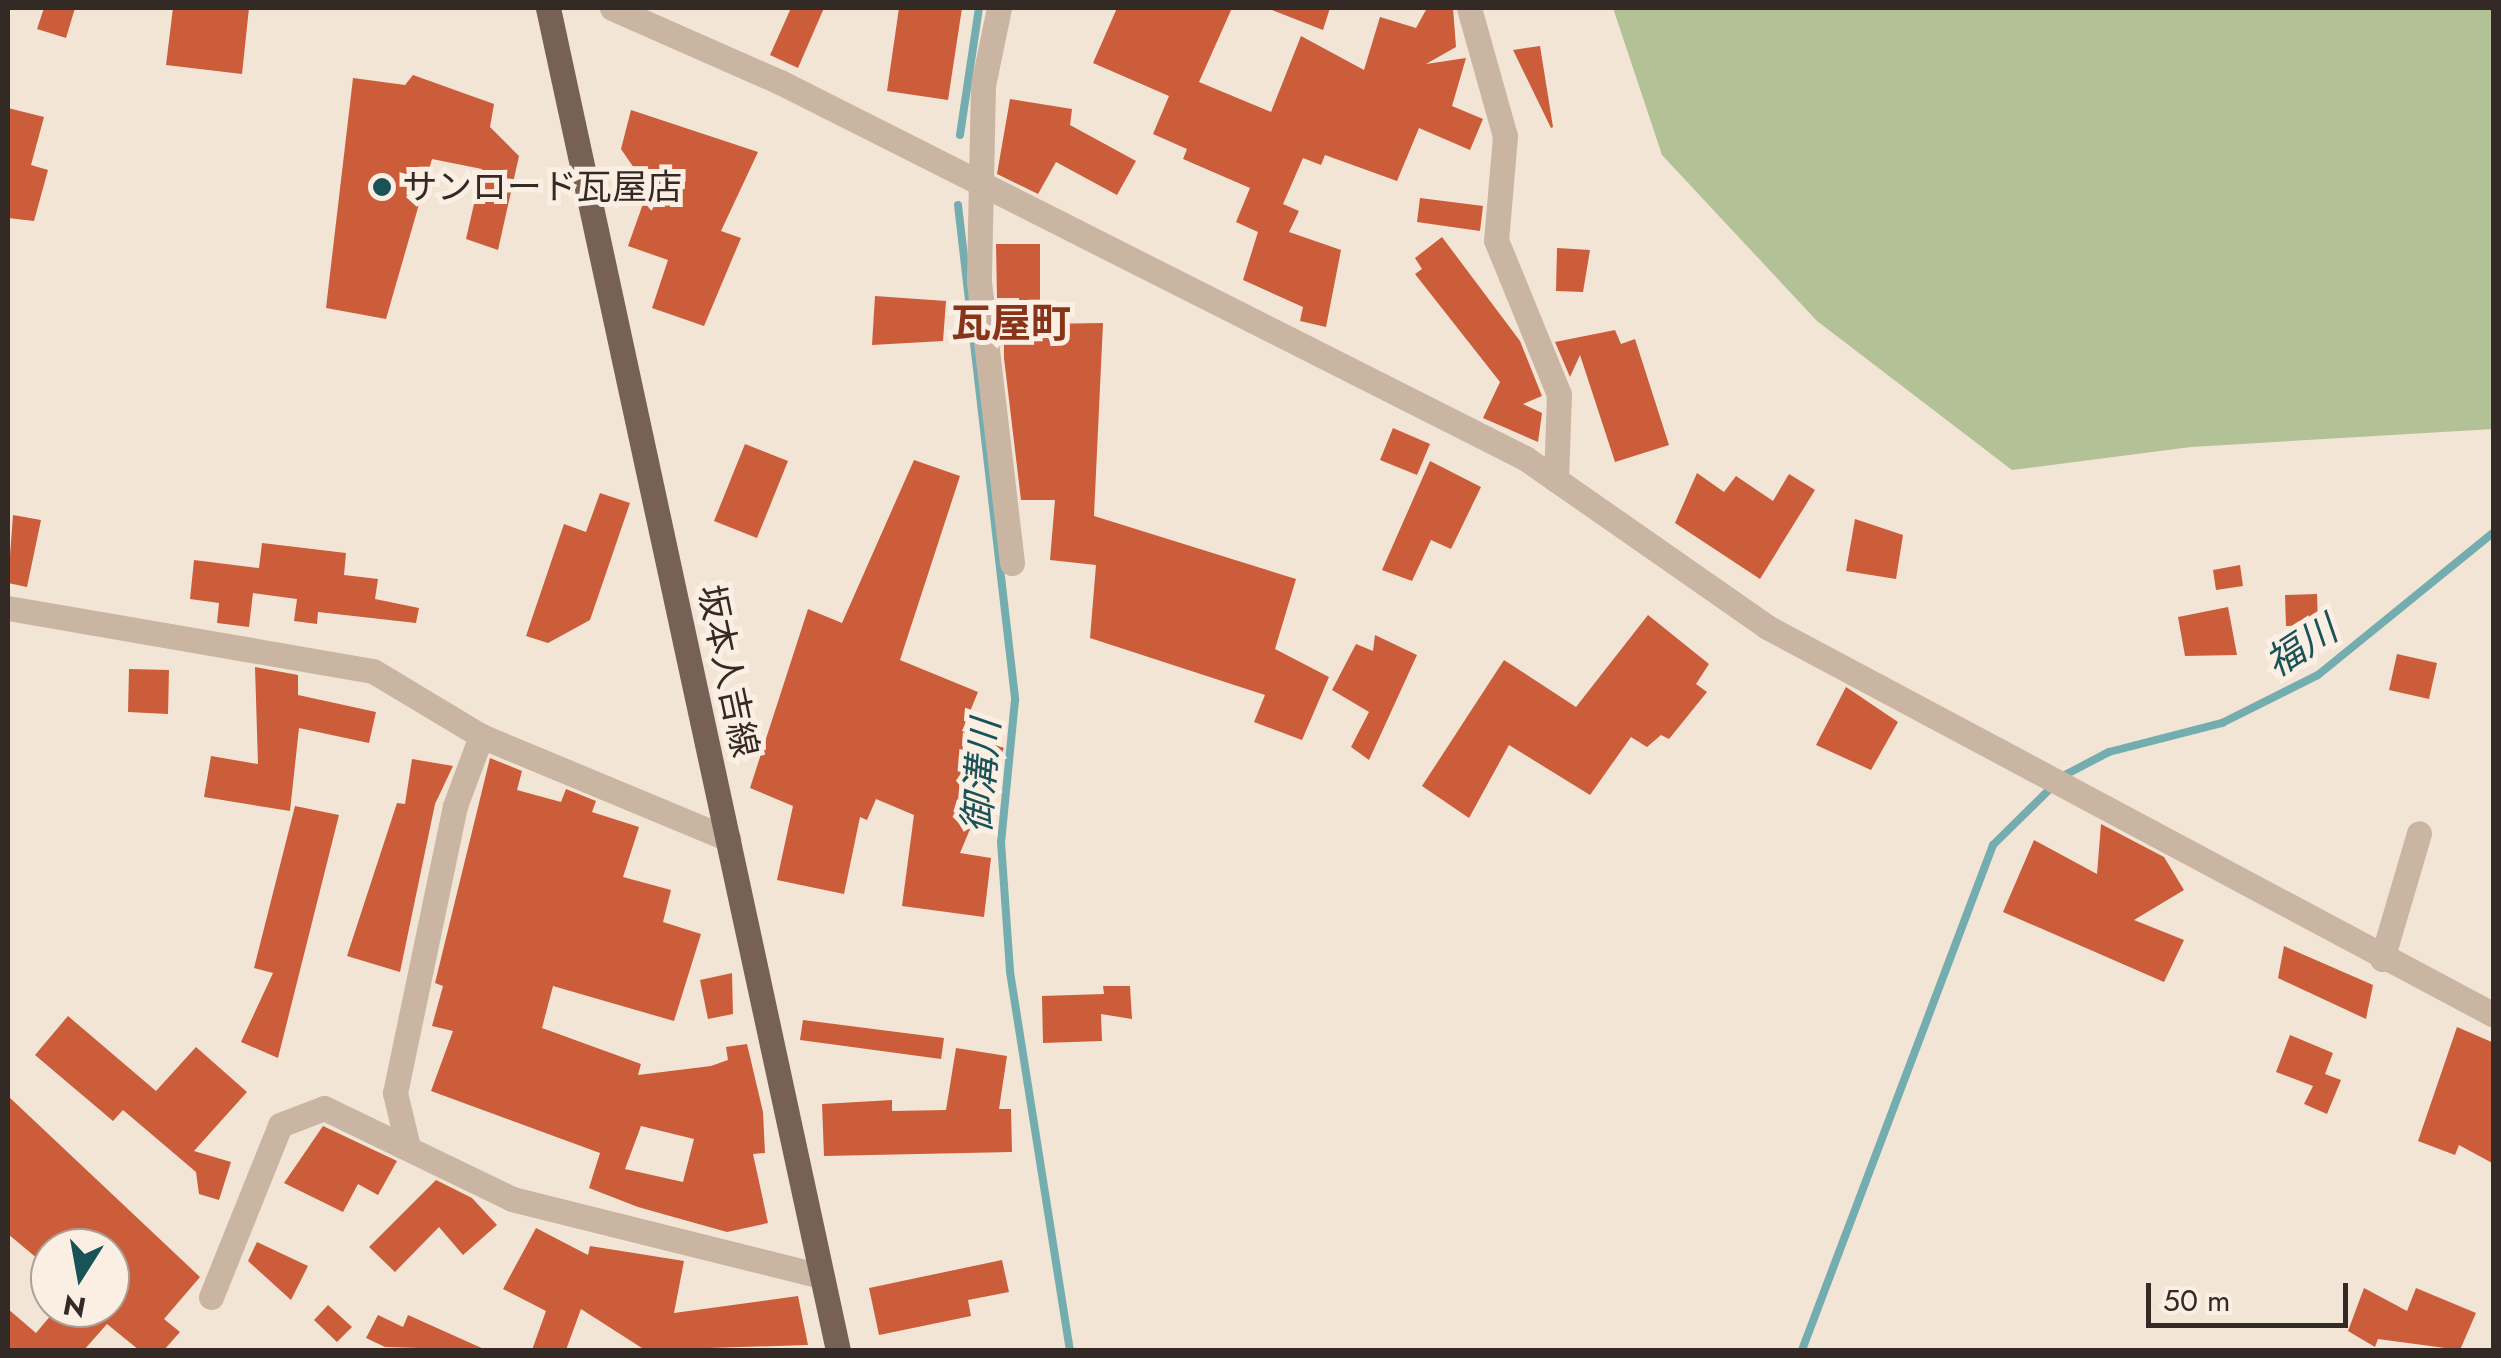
<!DOCTYPE html>
<html>
<head>
<meta charset="utf-8">
<style>
  body { margin:0 }
  #map { position:relative; width:2501px; height:1358px; overflow:hidden; background:#f2e5d6; font-family:Jost,"Noto Sans JP",sans-serif }
  div>[style] { position:absolute }
  [style*='--x'] { left:calc(var(--x)*1px); top:calc(var(--y)*1px); width:calc(var(--w)*1px); rotate:calc(var(--a)*1deg) }
  .green>* { inset:0; background:#b2c196 }
  .stream>* { height:8px; margin:-4px; padding:0 4px; transform-origin:4px; border-radius:4px; background:#74adb0 }
  .building>* { inset:0; background:#cc5d3a }
  .minor>* { height:25px; margin:-12.5px; padding:0 12.5px; transform-origin:12.5px; border-radius:12.5px; background:#cab4a2 }
  .tertiary>* { height:25px; margin:-12.5px; padding:0 12.5px; transform-origin:12.5px; border-radius:12.5px; background:#cab4a2 }
  .primary>* { height:25px; margin:-12.5px; padding:0 12.5px; transform-origin:12.5px; border-radius:12.5px; background:#776055 }
  .dots>* { width:28px; height:28px; translate:-50% -50%; box-sizing:border-box; border:5px solid #faefe2; border-radius:50% }
  span { translate:-50% -50%; white-space:nowrap; text-align:center; line-height:1.15; -webkit-text-stroke:10px #faefe2; paint-order:stroke }
  .poi-label { font-size:35px; color:#342a25 }
  .left { translate:0 -50%; text-align:left }
  .street-label { font-size:35px; color:#342a25 }
  .water-label { font-size:38px; color:#195357; font-style:italic }
  .quarter-label { font-size:40px; color:#87341a; font-weight:700 }
  .frame { position:absolute; inset:0; border:10px solid #342a25; pointer-events:none }
  .north { position:absolute; left:30px; top:1228px; width:100px; height:100px; box-sizing:border-box; background:#faefe2; border:2px solid #aba096; border-radius:50%; rotate:191deg; font-size:28px; font-weight:700; line-height:40px; text-align:center; color:#342a25 }
  .north::after { content:''; display:block; margin:auto; width:35px; height:45px; background:#195357; clip-path:polygon(50% 0,100% 100%,50% 72%,0 100%) }
  .scale { position:absolute; left:2146px; top:1283px; width:202px; height:45px; box-sizing:border-box; border:5px solid #342a25; border-top:0; padding-left:12px; font-size:30px; line-height:35px; white-space:nowrap; color:#342a25; -webkit-text-stroke:8px #faefe2; paint-order:stroke }
</style>
</head>
<body>
<div id="map">
  <div class="green">
    <div style="clip-path:polygon(1613px 8px,2493px 8px,2493px 429px,2191px 447px,2012px 470px,1817px 321px,1662px 155px)"></div>
  </div>
  <div class="stream">
    <div style="--x:960;--y:135;--w:128;--a:-81.5"></div>
    <div style="--x:958;--y:205;--w:498;--a:83.4"></div>
    <div style="--x:1015;--y:700;--w:143;--a:95.6"></div>
    <div style="--x:1001;--y:842;--w:130;--a:86"></div>
    <div style="--x:1010;--y:972;--w:383;--a:81"></div>
    <div style="--x:1802;--y:1350;--w:540;--a:-69.28"></div>
    <div style="--x:1993;--y:845;--w:98;--a:-44.6"></div>
    <div style="--x:2063;--y:776;--w:52;--a:-27.6"></div>
    <div style="--x:2109;--y:752;--w:117;--a:-14.4"></div>
    <div style="--x:2222;--y:723;--w:107;--a:-26.6"></div>
    <div style="--x:2318;--y:675;--w:227;--a:-39.1"></div>
  </div>
  <div class="building">
    <div style="clip-path:polygon(44px 8px,75px 8px,66px 38px,37px 29px)"></div>
    <div style="clip-path:polygon(173px 8px,249px 8px,242px 74px,166px 65px)"></div>
    <div style="clip-path:polygon(791px 8px,824px 8px,798px 68px,770px 55px)"></div>
    <div style="clip-path:polygon(899px 8px,962px 8px,948px 100px,887px 91px)"></div>
    <div style="clip-path:polygon(1117px 8px,1232px 8px,1199px 82px,1271px 112px,1301px 36px,1364px 70px,1380px 17px,1416px 28px,1427px 8px,1453px 8px,1456px 47px,1426px 64px,1466px 58px,1452px 106px,1483px 119px,1470px 150px,1419px 128px,1397px 181px,1325px 155px,1321px 165px,1303px 158px,1283px 204px,1299px 211px,1289px 232px,1341px 250px,1326px 327px,1300px 321px,1303px 307px,1243px 280px,1258px 232px,1236px 222px,1250px 188px,1183px 159px,1187px 149px,1153px 134px,1169px 96px,1093px 63px)"></div>
    <div style="clip-path:polygon(1267px 8px,1330px 8px,1323px 30px)"></div>
    <div style="clip-path:polygon(1540px 46px,1553px 127px,1551px 128px,1513px 50px)"></div>
    <div style="clip-path:polygon(413px 75px,494px 104px,490px 127px,519px 156px,498px 250px,466px 239px,482px 169px,432px 159px,386px 319px,326px 308px,353px 78px,405px 85px)"></div>
    <div style="clip-path:polygon(1010px 99px,1072px 109px,1070px 125px,1136px 161px,1117px 195px,1056px 162px,1038px 194px,997px 174px)"></div>
    <div style="clip-path:polygon(8px 108px,44px 117px,31px 165px,48px 170px,34px 221px,8px 218px)"></div>
    <div style="clip-path:polygon(631px 110px,758px 152px,721px 231px,741px 238px,704px 326px,652px 308px,668px 260px,628px 246px,644px 201px,624px 194px,634px 168px,621px 149px)"></div>
    <div style="clip-path:polygon(1420px 198px,1483px 206px,1480px 231px,1417px 222px)"></div>
    <div style="clip-path:polygon(1442px 237px,1520px 341px,1542px 396px,1523px 404px,1542px 413px,1538px 442px,1483px 418px,1500px 382px,1415px 274px,1422px 269px,1415px 258px)"></div>
    <div style="clip-path:polygon(996px 244px,1040px 244px,1040px 324px,1103px 323px,1094px 516px,1296px 579px,1275px 649px,1329px 677px,1302px 740px,1254px 722px,1265px 695px,1090px 638px,1096px 565px,1050px 560px,1055px 500px,1021px 500px,1004px 358px,1004px 343px,1021px 343px,1019px 298px,997px 298px)"></div>
    <div style="clip-path:polygon(1557px 248px,1590px 250px,1583px 292px,1556px 291px)"></div>
    <div style="clip-path:polygon(875px 296px,946px 301px,943px 341px,872px 345px)"></div>
    <div style="clip-path:polygon(1615px 330px,1621px 344px,1635px 339px,1669px 445px,1615px 462px,1580px 355px,1570px 377px,1555px 342px)"></div>
    <div style="clip-path:polygon(1393px 428px,1430px 444px,1417px 475px,1380px 460px)"></div>
    <div style="clip-path:polygon(745px 444px,788px 461px,757px 538px,714px 521px)"></div>
    <div style="clip-path:polygon(914px 460px,960px 476px,900px 660px,978px 692px,962px 731px,1004px 748px,960px 853px,991px 858px,984px 917px,902px 906px,914px 815px,876px 799px,867px 820px,860px 817px,844px 894px,777px 880px,793px 806px,750px 788px,808px 609px,842px 623px)"></div>
    <div style="clip-path:polygon(1430px 461px,1481px 487px,1451px 549px,1431px 540px,1412px 581px,1382px 570px)"></div>
    <div style="clip-path:polygon(1697px 473px,1724px 492px,1736px 476px,1773px 501px,1789px 474px,1815px 490px,1760px 579px,1675px 523px)"></div>
    <div style="clip-path:polygon(600px 493px,630px 503px,590px 620px,548px 643px,526px 636px,564px 524px,586px 532px)"></div>
    <div style="clip-path:polygon(13px 515px,41px 520px,27px 587px,8px 583px)"></div>
    <div style="clip-path:polygon(1855px 519px,1903px 535px,1896px 579px,1846px 571px)"></div>
    <div style="clip-path:polygon(262px 543px,346px 553px,344px 575px,378px 579px,375px 599px,419px 608px,416px 623px,318px 612px,317px 624px,294px 621px,297px 599px,253px 593px,249px 627px,217px 623px,219px 603px,190px 599px,194px 560px,259px 568px)"></div>
    <div style="clip-path:polygon(2240px 565px,2243px 586px,2216px 590px,2213px 570px)"></div>
    <div style="clip-path:polygon(2317px 594px,2318px 625px,2286px 626px,2285px 595px)"></div>
    <div style="clip-path:polygon(2228px 607px,2237px 655px,2185px 656px,2178px 617px)"></div>
    <div style="clip-path:polygon(1648px 615px,1709px 664px,1696px 684px,1707px 692px,1669px 739px,1661px 735px,1647px 747px,1631px 737px,1590px 795px,1509px 745px,1469px 818px,1422px 786px,1504px 660px,1576px 707px)"></div>
    <div style="clip-path:polygon(1375px 635px,1417px 655px,1369px 760px,1351px 747px,1369px 712px,1332px 690px,1356px 644px,1373px 651px)"></div>
    <div style="clip-path:polygon(2397px 654px,2437px 663px,2429px 699px,2389px 690px)"></div>
    <div style="clip-path:polygon(255px 667px,298px 675px,298px 695px,376px 712px,369px 743px,299px 728px,290px 811px,204px 797px,211px 756px,258px 764px)"></div>
    <div style="clip-path:polygon(129px 669px,169px 670px,168px 714px,128px 712px)"></div>
    <div style="clip-path:polygon(1846px 687px,1898px 722px,1871px 770px,1816px 745px)"></div>
    <div style="clip-path:polygon(evenodd,490px 758px,522px 771px,517px 790px,561px 802px,566px 789px,596px 801px,592px 812px,639px 827px,623px 877px,671px 890px,663px 922px,701px 934px,674px 1021px,553px 986px,542px 1028px,641px 1064px,638px 1075px,711px 1066px,728px 1060px,726px 1047px,747px 1044px,763px 1112px,765px 1153px,753px 1154px,768px 1223px,727px 1232px,638px 1207px,589px 1188px,600px 1153px,431px 1091px,453px 1031px,432px 1026px,443px 986px,435px 983px,490px 758px,641px 1126px,694px 1139px,683px 1182px,625px 1169px,641px 1126px)"></div>
    <div style="clip-path:polygon(412px 759px,453px 766px,435px 804px,400px 972px,347px 956px,397px 803px,405px 804px)"></div>
    <div style="clip-path:polygon(295px 806px,339px 815px,278px 1058px,241px 1042px,273px 973px,254px 968px)"></div>
    <div style="clip-path:polygon(2101px 824px,2164px 857px,2184px 890px,2134px 920px,2184px 940px,2164px 982px,2003px 912px,2034px 840px,2097px 874px)"></div>
    <div style="clip-path:polygon(2284px 946px,2373px 985px,2366px 1019px,2278px 978px)"></div>
    <div style="clip-path:polygon(732px 973px,733px 1014px,708px 1019px,700px 980px)"></div>
    <div style="clip-path:polygon(1103px 986px,1130px 986px,1132px 1019px,1101px 1014px,1102px 1041px,1043px 1043px,1042px 996px,1104px 994px)"></div>
    <div style="clip-path:polygon(68px 1016px,156px 1091px,196px 1047px,247px 1092px,194px 1151px,231px 1162px,219px 1200px,199px 1194px,196px 1172px,123px 1110px,113px 1121px,35px 1055px)"></div>
    <div style="clip-path:polygon(803px 1020px,944px 1038px,941px 1059px,800px 1040px)"></div>
    <div style="clip-path:polygon(2457px 1027px,2494px 1043px,2494px 1164px,2459px 1145px,2455px 1155px,2418px 1141px)"></div>
    <div style="clip-path:polygon(2290px 1035px,2333px 1053px,2325px 1074px,2341px 1080px,2327px 1114px,2304px 1104px,2313px 1086px,2276px 1072px)"></div>
    <div style="clip-path:polygon(956px 1048px,1007px 1056px,999px 1109px,1011px 1109px,1012px 1152px,824px 1156px,822px 1104px,892px 1100px,892px 1111px,946px 1110px)"></div>
    <div style="clip-path:polygon(8px 1096px,200px 1277px,164px 1319px,180px 1332px,164px 1350px,139px 1350px,107px 1324px,84px 1350px,8px 1350px,8px 1309px,36px 1333px,57px 1308px,110px 1308px,110px 1248px,50px 1248px,50px 1269px,8px 1234px)"></div>
    <div style="clip-path:polygon(323px 1126px,397px 1161px,378px 1195px,358px 1184px,343px 1212px,284px 1183px)"></div>
    <div style="clip-path:polygon(436px 1180px,472px 1198px,497px 1225px,463px 1255px,439px 1227px,395px 1272px,369px 1247px)"></div>
    <div style="clip-path:polygon(536px 1228px,588px 1255px,590px 1246px,684px 1261px,674px 1313px,798px 1296px,808px 1345px,645px 1350px,581px 1309px,566px 1350px,532px 1350px,546px 1311px,503px 1289px)"></div>
    <div style="clip-path:polygon(257px 1242px,308px 1266px,291px 1300px,248px 1261px)"></div>
    <div style="clip-path:polygon(1002px 1260px,1009px 1292px,968px 1300px,971px 1316px,879px 1335px,869px 1288px)"></div>
    <div style="clip-path:polygon(2364px 1288px,2407px 1311px,2416px 1288px,2476px 1313px,2460px 1350px,2378px 1339px,2375px 1347px,2348px 1331px)"></div>
    <div style="clip-path:polygon(328px 1305px,352px 1327px,337px 1342px,314px 1320px)"></div>
    <div style="clip-path:polygon(378px 1315px,403px 1327px,408px 1315px,486px 1350px,385px 1347px,366px 1338px)"></div>
  </div>
  <div class="minor">
    <div style="--x:999;--y:8;--w:79;--a:101.7"></div>
    <div style="--x:983;--y:85;--w:197;--a:91.2"></div>
    <div style="--x:979;--y:282;--w:283;--a:83.3"></div>
    <div style="--x:1469;--y:8;--w:133;--a:74.3"></div>
    <div style="--x:1505;--y:136;--w:104;--a:94.9"></div>
    <div style="--x:1496;--y:240;--w:166;--a:67.8"></div>
    <div style="--x:1559;--y:394;--w:86;--a:92"></div>
    <div style="--x:8;--y:608;--w:370;--a:9.8"></div>
    <div style="--x:373;--y:671;--w:126;--a:31"></div>
    <div style="--x:481;--y:736;--w:268;--a:22.6"></div>
    <div style="--x:2382;--y:959;--w:131;--a:-73.6"></div>
    <div style="--x:408;--y:1147;--w:56;--a:-103.5"></div>
    <div style="--x:395;--y:1093;--w:293;--a:-78.2"></div>
    <div style="--x:455;--y:806;--w:75;--a:-69.6"></div>
    <div style="--x:211;--y:1297;--w:185;--a:-68.1"></div>
    <div style="--x:280;--y:1125;--w:47;--a:-21.1"></div>
    <div style="--x:324;--y:1108;--w:209;--a:25.8"></div>
    <div style="--x:512;--y:1199;--w:318;--a:14"></div>
  </div>
  <div class="tertiary">
    <div style="--x:612;--y:8;--w:184;--a:23.8"></div>
    <div style="--x:780;--y:82;--w:835;--a:26.78"></div>
    <div style="--x:1525;--y:458;--w:295;--a:34.9"></div>
    <div style="--x:1767;--y:627;--w:824;--a:28.09"></div>
  </div>
  <div class="primary">
    <div style="--x:548;--y:8;--w:1373;--a:77.81"></div>
  </div>
  <div class="dots">
    <div style="left:382px;top:187px;background:#195357"></div>
  </div>
  <div class="poi-label">
    <span class="left" style="left:402px;top:187px">サンロード瓦屋店</span>
  </div>
  <div class="street-label">
    <span style="left:728px;top:671px;rotate:78deg">坂本人吉線</span>
  </div>
  <div class="water-label">
    <span style="left:2301px;top:646px;rotate:-33deg">福川</span>
    <span style="left:981px;top:776px;rotate:-85deg">御溝川</span>
  </div>
  <div class="quarter-label">
    <span style="left:1011px;top:323px">瓦屋町</span>
  </div>
  <div class="frame"></div>
  <div class="north">N</div>
  <div class="scale">50 m</div>
</div>
</body>
</html>
